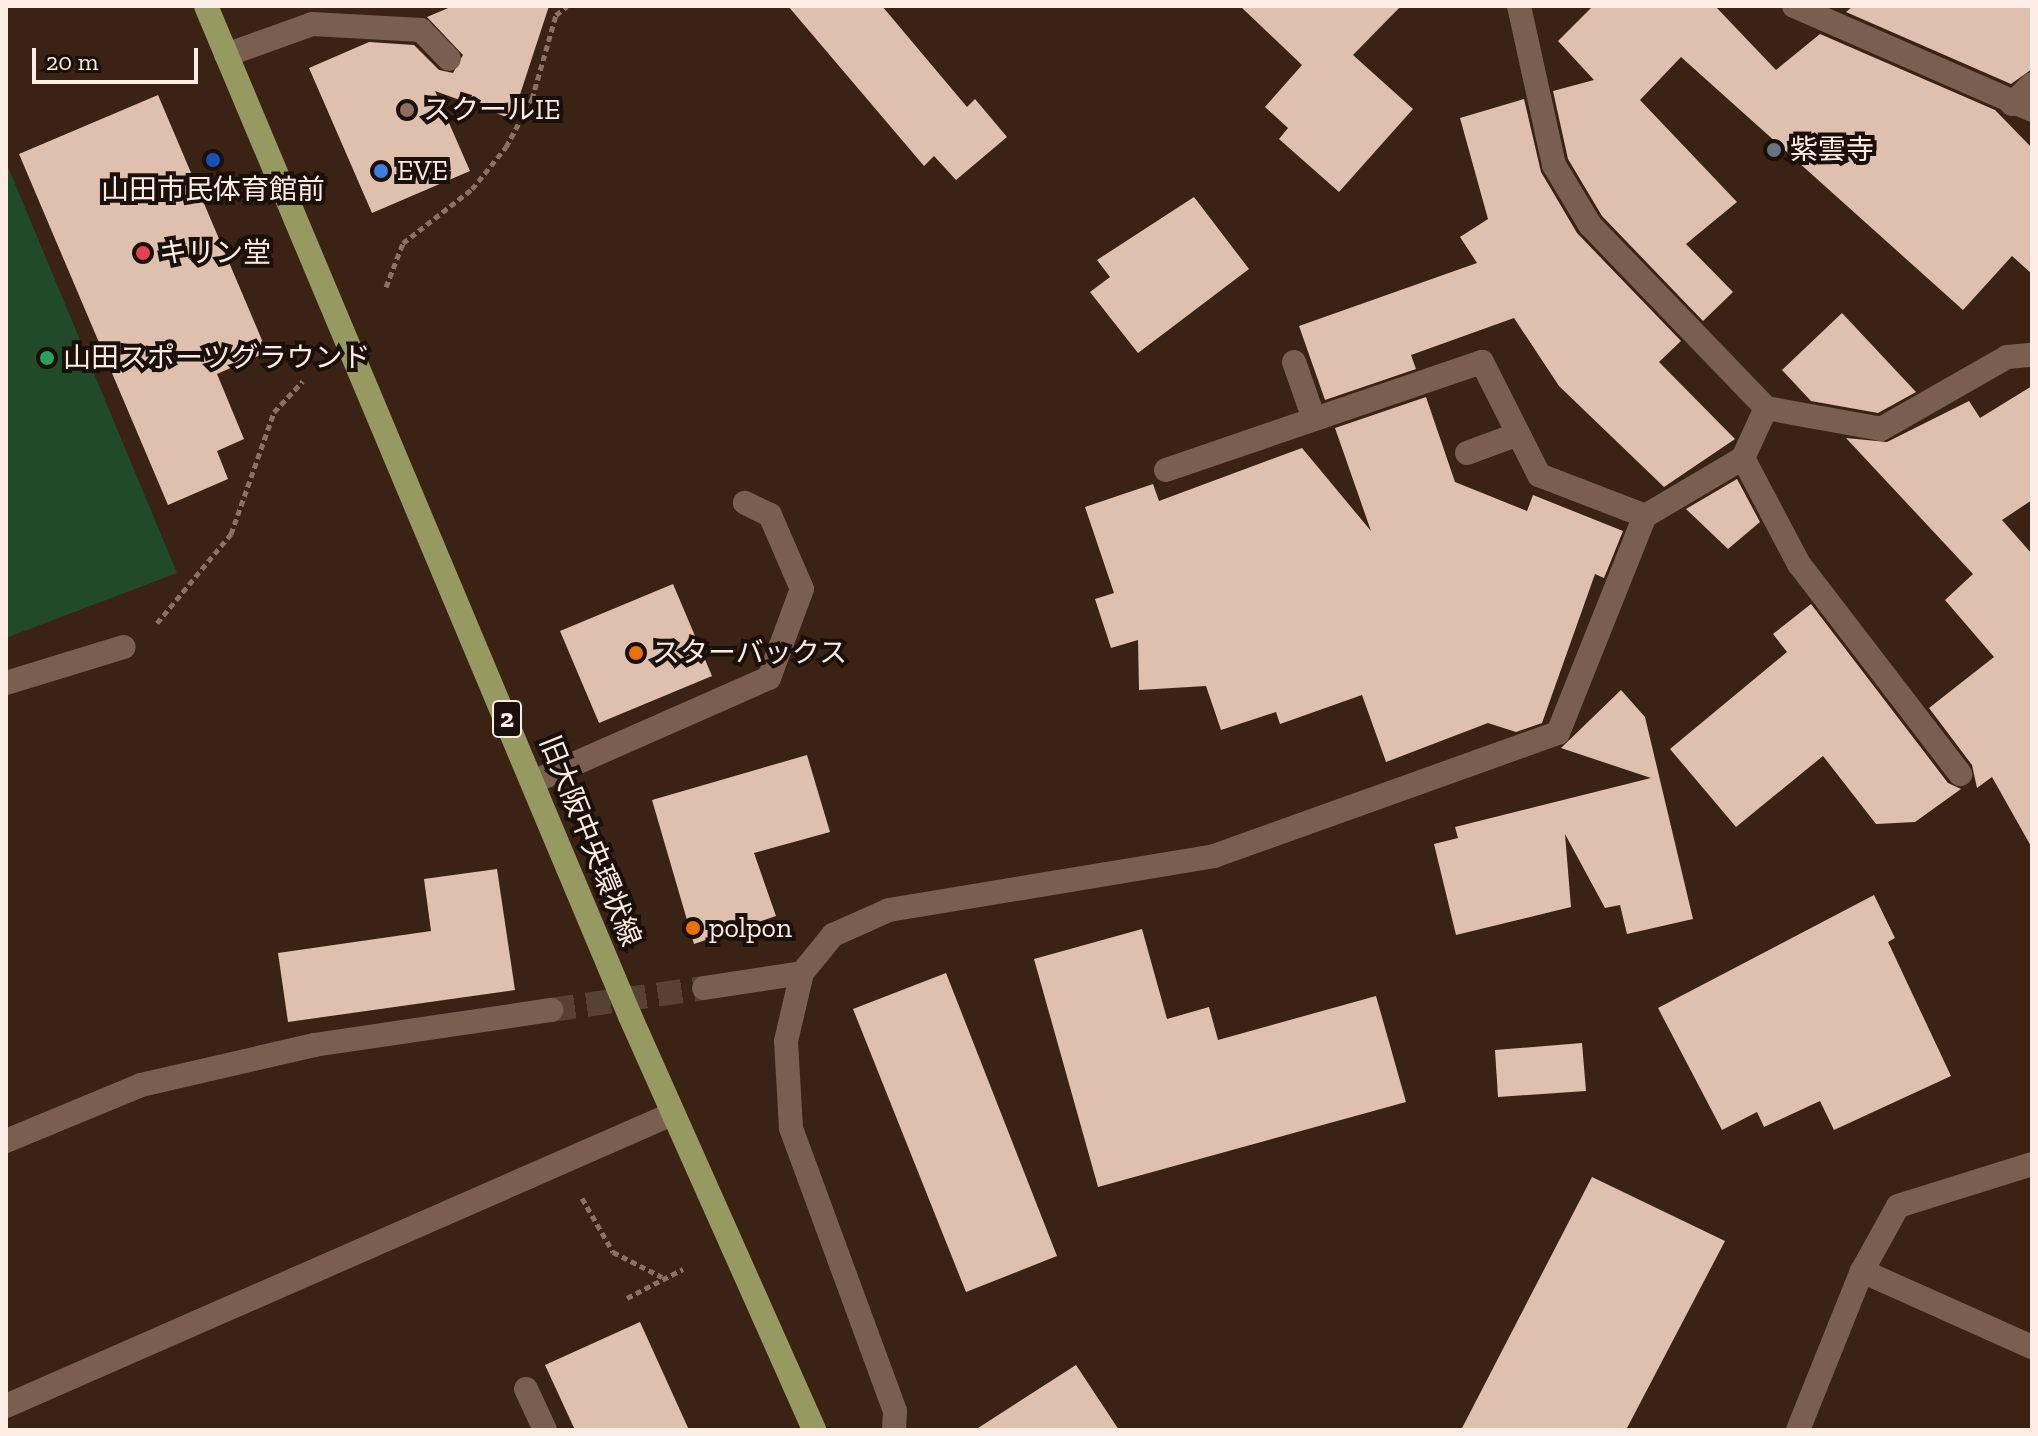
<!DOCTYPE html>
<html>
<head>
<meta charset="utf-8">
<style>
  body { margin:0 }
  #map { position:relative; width:2038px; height:1436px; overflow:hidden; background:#3a2215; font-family:"Zilla Slab","Noto Sans JP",serif }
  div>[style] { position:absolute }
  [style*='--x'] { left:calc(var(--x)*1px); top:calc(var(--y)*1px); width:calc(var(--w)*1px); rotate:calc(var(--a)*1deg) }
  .green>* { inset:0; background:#204a2a }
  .building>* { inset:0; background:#dfc0af }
  .minor-tunnel>* { height:24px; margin-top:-12px; transform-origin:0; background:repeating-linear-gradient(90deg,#574034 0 24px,transparent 0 36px) }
  .path>* { height:5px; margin-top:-2.5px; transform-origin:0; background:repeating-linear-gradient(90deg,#867266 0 6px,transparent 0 10px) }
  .minor>* { height:24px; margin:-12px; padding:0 12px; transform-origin:12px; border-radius:12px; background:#7a5e4f }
  .major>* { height:24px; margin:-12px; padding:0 12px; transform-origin:12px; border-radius:12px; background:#969a61 }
  .dots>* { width:22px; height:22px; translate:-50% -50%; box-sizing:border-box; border:4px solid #1a0f09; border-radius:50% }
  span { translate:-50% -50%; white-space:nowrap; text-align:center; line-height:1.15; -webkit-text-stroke:8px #1a0f09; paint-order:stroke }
  .shield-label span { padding:2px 6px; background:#1a0f09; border:2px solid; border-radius:6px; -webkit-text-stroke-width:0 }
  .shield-label { font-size:26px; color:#fdede4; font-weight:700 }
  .poi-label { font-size:28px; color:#fdede4 }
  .left { translate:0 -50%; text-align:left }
  .street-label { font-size:28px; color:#fdede4 }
  .frame { position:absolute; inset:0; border:8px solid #fdede4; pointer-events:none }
  .scale { position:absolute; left:32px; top:48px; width:166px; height:36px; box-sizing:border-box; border:4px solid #fdede4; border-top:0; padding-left:10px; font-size:24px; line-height:28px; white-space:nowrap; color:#fdede4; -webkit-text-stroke:6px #1a0f09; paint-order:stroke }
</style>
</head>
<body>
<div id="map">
  <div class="green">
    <div style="clip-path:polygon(6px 162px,177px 573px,6px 638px)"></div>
  </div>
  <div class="building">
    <div style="clip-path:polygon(453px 6px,549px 6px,512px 119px,435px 91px,470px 171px,372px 213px,309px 68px,369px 42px,414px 45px,439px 70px,453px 73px,463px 55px,427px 17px)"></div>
    <div style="clip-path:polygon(788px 6px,882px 6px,967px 107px,975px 99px,1007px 137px,956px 180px,934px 156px,924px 166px)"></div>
    <div style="clip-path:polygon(1240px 6px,1401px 6px,1353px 55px,1413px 109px,1339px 192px,1279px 139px,1288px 128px,1265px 107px,1302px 65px)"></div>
    <div style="clip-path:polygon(1593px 6px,1715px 6px,1776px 70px,1820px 34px,1995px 110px,2032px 148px,2032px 274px,2012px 256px,1963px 310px,1681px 57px,1640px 100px,1737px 202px,1686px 244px,1733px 292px,1703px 321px,1602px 216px,1568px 159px,1553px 91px,1594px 80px,1558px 41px)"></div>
    <div style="clip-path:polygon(1853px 6px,2032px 6px,2032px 69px,2011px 84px,1846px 12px)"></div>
    <div style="clip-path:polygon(158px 95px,267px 352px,217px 374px,244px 439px,217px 451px,228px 479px,168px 505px,19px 154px)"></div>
    <div style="clip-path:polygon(1524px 99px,1541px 172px,1577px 233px,1681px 341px,1659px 362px,1735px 439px,1664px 487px,1559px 386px,1514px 318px,1411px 355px,1416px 369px,1325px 400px,1299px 326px,1477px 263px,1460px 237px,1488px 219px,1460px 118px)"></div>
    <div style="clip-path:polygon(1194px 197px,1249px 269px,1138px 353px,1090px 292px,1110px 277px,1097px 260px)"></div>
    <div style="clip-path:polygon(1842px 313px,1916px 392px,1878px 413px,1811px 401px,1782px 370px)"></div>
    <div style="clip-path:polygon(2032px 386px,2032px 500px,2002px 520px,2032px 554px,2032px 848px,1992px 777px,1977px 788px,1972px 765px,1929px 708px,1994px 657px,1945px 600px,1973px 574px,1846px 438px,1887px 442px,1969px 401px,1980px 418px)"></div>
    <div style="clip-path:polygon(1426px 397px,1455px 482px,1527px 511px,1533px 495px,1623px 531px,1604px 578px,1595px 574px,1542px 723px,1516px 732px,1488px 723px,1386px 762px,1362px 695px,1280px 724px,1276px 712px,1221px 730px,1206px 686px,1139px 690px,1138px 640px,1111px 648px,1095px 599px,1114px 593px,1085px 507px,1153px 484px,1159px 501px,1302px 448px,1371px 531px,1335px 428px)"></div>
    <div style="clip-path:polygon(1737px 479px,1760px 522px,1728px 549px,1686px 509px)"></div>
    <div style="clip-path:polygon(673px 584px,712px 676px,599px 723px,560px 631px)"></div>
    <div style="clip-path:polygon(1811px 604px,1948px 783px,1961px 789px,1915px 822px,1876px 824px,1823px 756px,1736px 827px,1670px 749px,1787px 652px,1773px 634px)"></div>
    <div style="clip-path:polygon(1621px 690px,1645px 717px,1693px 919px,1627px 934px,1620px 905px,1605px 908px,1565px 834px,1571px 907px,1456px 935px,1434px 844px,1458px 838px,1455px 827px,1651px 778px,1561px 748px)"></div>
    <div style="clip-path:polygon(807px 755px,830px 832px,754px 853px,776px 916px,694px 944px,652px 800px)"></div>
    <div style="clip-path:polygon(497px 869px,515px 990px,288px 1022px,278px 953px,431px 931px,424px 879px)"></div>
    <div style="clip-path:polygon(1874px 895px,1895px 938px,1888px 942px,1951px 1076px,1834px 1130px,1820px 1101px,1764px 1127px,1757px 1112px,1722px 1130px,1658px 1008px)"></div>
    <div style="clip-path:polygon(1142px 929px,1167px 1019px,1209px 1007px,1218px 1040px,1376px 996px,1406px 1102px,1098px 1187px,1034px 959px)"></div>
    <div style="clip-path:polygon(946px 973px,1057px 1256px,966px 1292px,853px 1009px)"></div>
    <div style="clip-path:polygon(1582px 1043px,1586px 1091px,1498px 1097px,1495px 1050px)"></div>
    <div style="clip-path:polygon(1592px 1177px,1725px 1241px,1626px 1430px,1461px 1430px)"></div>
    <div style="clip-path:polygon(640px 1322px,689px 1430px,575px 1430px,545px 1365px)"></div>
    <div style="clip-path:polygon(1076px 1365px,1119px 1430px,975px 1430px)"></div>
  </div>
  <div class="minor-tunnel">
    <div style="--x:551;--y:1010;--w:155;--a:-8.2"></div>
  </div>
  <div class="path">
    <div style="--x:386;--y:287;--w:47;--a:-68.9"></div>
    <div style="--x:403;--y:243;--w:88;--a:-38"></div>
    <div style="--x:472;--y:189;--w:54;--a:-51"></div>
    <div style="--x:506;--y:147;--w:55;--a:-61.6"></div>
    <div style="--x:532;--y:99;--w:87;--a:-74.1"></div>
    <div style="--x:556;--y:15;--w:14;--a:-39"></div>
    <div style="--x:157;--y:623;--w:116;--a:-50.3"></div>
    <div style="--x:231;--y:534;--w:129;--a:-70.6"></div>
    <div style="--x:274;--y:412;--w:42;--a:-46.9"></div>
    <div style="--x:582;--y:1198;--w:62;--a:60.1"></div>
    <div style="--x:613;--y:1252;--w:55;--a:27"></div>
    <div style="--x:627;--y:1298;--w:63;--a:-27.4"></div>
  </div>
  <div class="minor">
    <div style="--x:1519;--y:6;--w:163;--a:77.6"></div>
    <div style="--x:1554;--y:165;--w:70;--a:59"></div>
    <div style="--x:1590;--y:225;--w:254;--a:46.1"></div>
    <div style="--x:1766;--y:408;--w:117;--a:10.3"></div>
    <div style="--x:1881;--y:429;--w:145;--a:-29.7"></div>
    <div style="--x:2007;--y:357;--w:25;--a:-5"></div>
    <div style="--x:1794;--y:6;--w:260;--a:23.6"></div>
    <div style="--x:226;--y:55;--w:91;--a:-19.8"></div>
    <div style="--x:312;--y:24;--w:109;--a:3.2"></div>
    <div style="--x:421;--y:30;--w:40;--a:46"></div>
    <div style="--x:2012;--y:104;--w:28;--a:-45"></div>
    <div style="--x:1294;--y:362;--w:60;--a:70.7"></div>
    <div style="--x:1467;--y:453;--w:54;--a:-20.4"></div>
    <div style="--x:1743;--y:458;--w:120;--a:62.2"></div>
    <div style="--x:1799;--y:564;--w:265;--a:52.5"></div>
    <div style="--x:1166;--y:470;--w:334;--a:-18.9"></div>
    <div style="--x:1482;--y:362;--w:127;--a:63.2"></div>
    <div style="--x:1539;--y:475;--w:114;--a:21.1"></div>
    <div style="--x:1645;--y:516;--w:114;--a:-30.6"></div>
    <div style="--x:1743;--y:458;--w:55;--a:-65.3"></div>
    <div style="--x:6;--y:683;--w:123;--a:-17"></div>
    <div style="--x:533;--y:782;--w:258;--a:-23.8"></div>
    <div style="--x:769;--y:678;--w:95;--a:-69.7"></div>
    <div style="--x:802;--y:589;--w:81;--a:-113.4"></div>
    <div style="--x:770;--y:515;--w:28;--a:-154"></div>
    <div style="--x:704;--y:988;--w:99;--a:-8.7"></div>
    <div style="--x:6;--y:1141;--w:146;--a:-22.5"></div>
    <div style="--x:141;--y:1085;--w:178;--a:-13"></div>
    <div style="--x:314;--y:1045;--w:240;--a:-8.4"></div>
    <div style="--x:1862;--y:1271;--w:186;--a:24.1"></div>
    <div style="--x:526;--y:1389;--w:45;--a:65.1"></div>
    <div style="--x:6;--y:1406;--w:727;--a:-23.67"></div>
    <div style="--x:894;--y:1430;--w:19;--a:-87"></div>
    <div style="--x:895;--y:1411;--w:302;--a:-110.2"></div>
    <div style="--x:791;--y:1128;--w:87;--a:-93.3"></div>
    <div style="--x:786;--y:1041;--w:70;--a:-76.8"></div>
    <div style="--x:802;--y:973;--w:49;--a:-50.8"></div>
    <div style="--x:833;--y:935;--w:61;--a:-24.1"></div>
    <div style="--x:889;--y:910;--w:329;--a:-9.4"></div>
    <div style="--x:1214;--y:856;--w:365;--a:-19.7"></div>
    <div style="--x:1558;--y:733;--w:234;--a:-68.2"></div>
    <div style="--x:1798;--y:1430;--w:171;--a:-68.1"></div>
    <div style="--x:1862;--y:1271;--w:74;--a:-61"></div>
    <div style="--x:1898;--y:1206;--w:140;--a:-17.4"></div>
  </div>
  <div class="major">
    <div style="--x:206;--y:6;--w:1095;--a:67.23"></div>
    <div style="--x:630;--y:1016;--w:453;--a:66"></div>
  </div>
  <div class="dots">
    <div style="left:407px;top:110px;background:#8d6e63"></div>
    <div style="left:1774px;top:150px;background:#6b7280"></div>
    <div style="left:213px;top:160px;background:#1a4fb4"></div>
    <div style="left:381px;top:171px;background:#3f7fe0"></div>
    <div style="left:143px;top:253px;background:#e0444e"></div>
    <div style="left:47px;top:358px;background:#2e9e5b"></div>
    <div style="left:636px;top:653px;background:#e8710a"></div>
    <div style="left:693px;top:928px;background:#e8710a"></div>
  </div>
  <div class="shield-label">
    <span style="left:507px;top:719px">2</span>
  </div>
  <div class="poi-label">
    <span class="left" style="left:423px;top:110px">スクールIE</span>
    <span class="left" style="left:1790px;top:150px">紫雲寺</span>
    <span class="left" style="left:397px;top:171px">EVE</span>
    <span style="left:213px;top:190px">山田市民体育館前</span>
    <span class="left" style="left:159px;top:253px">キリン堂</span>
    <span class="left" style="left:63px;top:358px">山田スポーツグラウンド</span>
    <span class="left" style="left:652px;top:653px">スターバックス</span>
    <span class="left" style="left:709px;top:928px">polpon</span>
  </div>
  <div class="street-label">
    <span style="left:590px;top:841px;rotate:68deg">旧大阪中央環状線</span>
  </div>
  <div class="frame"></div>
  <div class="scale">20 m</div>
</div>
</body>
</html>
